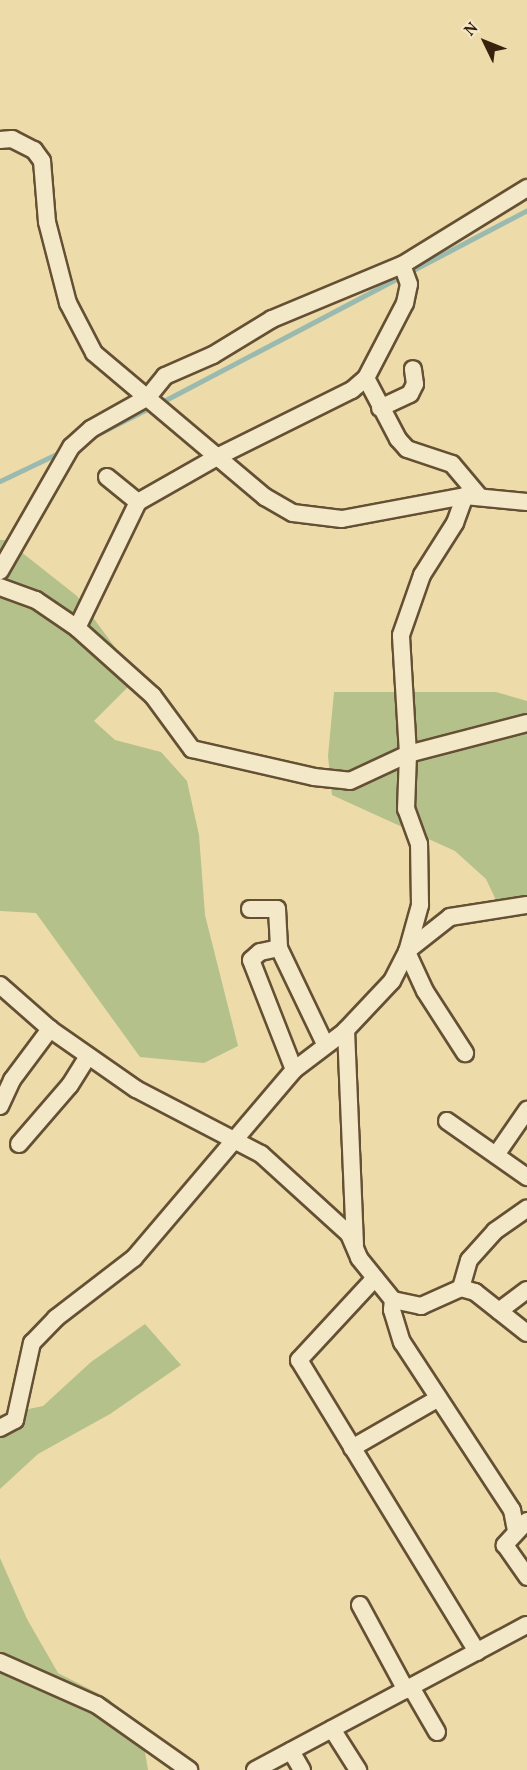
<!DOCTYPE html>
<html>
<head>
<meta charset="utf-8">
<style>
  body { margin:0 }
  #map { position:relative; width:527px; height:1770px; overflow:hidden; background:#eddbaa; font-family:Vollkorn,serif }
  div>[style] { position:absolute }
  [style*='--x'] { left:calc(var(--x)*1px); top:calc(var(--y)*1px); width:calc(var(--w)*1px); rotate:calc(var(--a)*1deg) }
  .green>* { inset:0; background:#b5c18b }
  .stream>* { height:4.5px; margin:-2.25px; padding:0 2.25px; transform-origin:2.25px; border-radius:2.25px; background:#9abaaf }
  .roads { filter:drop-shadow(2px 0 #655034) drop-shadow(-2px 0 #655034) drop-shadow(0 2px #655034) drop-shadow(0 -2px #655034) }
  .street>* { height:16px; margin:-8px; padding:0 8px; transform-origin:8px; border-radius:8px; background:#f3e8c8 }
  span { translate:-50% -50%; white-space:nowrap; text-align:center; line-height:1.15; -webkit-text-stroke:4.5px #f3e8c8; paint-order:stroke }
  .north { position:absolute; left:455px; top:12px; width:60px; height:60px; -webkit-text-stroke:4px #f3e8c8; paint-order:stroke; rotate:313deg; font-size:16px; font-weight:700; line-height:24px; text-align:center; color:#38220d }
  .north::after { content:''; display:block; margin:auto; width:21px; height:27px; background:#38220d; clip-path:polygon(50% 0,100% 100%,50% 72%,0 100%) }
</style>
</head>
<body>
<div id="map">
  <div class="green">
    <div style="clip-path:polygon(0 540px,6px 540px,77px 596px,120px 654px,135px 680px,94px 721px,115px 740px,161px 752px,187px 781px,199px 835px,205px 915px,238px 1046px,204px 1063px,140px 1057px,36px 913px,0 911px)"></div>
    <div style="clip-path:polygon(334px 692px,496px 692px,527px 701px,527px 910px,504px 917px,486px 879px,455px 851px,332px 795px,328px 756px)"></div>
    <div style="clip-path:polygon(145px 1324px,181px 1365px,110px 1414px,38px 1454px,0 1489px,0 1415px,43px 1406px,91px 1362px)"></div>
    <div style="clip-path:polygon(0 1558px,27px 1619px,58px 1673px,109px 1699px,143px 1740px,148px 1770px,0 1770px)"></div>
  </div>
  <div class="stream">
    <div style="--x:160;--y:403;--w:415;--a:-27.7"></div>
    <div style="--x:96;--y:435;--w:64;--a:-27"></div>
    <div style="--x:0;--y:481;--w:68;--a:-25.4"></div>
  </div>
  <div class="roads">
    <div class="street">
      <div style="--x:0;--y:140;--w:12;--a:-5"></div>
      <div style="--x:12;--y:139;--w:25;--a:27"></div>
      <div style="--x:34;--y:150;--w:14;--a:54"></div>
      <div style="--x:42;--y:161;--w:61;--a:85.3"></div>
      <div style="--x:47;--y:222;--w:84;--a:75.5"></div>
      <div style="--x:68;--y:303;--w:56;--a:62.5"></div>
      <div style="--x:94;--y:353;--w:224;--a:40.1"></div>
      <div style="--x:265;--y:497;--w:32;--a:30"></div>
      <div style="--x:293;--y:513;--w:49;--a:7"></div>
      <div style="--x:342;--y:519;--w:125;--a:-10.6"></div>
      <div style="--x:465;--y:496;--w:62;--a:5.5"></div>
      <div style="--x:366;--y:378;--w:69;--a:62.3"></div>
      <div style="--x:398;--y:439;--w:13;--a:48"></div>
      <div style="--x:407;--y:449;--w:47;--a:18.4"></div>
      <div style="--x:452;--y:464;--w:42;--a:49.8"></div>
      <div style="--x:380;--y:408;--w:33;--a:-25"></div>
      <div style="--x:410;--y:394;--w:11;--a:-63"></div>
      <div style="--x:415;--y:384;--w:15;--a:-98"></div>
      <div style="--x:107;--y:477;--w:40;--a:39"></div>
      <div style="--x:0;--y:571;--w:143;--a:-60.2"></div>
      <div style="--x:71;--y:447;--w:27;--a:-42"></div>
      <div style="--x:91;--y:429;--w:65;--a:-29.3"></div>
      <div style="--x:148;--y:397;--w:27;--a:-51"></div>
      <div style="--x:165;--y:376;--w:52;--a:-23.6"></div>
      <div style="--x:213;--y:355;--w:69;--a:-31.4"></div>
      <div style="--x:272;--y:319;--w:141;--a:-22.6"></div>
      <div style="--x:402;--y:265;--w:147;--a:-31.6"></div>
      <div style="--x:0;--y:587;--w:38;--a:20"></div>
      <div style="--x:36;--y:600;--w:50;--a:34.3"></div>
      <div style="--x:77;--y:628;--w:102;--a:41.8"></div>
      <div style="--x:153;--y:696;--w:66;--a:53.7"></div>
      <div style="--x:192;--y:749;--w:125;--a:12.9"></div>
      <div style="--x:314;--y:777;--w:36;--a:6"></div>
      <div style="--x:350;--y:781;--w:64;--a:-25"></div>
      <div style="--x:408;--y:754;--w:123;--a:-14.6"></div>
      <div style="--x:77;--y:628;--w:140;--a:-64.2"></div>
      <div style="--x:138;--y:502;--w:93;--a:-29.6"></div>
      <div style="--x:219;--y:456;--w:148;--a:-26.4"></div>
      <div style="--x:352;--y:390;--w:18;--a:-41"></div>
      <div style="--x:366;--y:378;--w:85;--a:-62.5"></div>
      <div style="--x:405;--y:303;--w:19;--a:-78"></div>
      <div style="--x:409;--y:284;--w:20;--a:-110"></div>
      <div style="--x:250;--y:909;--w:27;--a:0"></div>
      <div style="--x:277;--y:909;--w:39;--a:87"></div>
      <div style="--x:279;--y:948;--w:106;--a:64.4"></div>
      <div style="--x:279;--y:948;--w:19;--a:168"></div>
      <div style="--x:260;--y:952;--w:12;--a:138"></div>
      <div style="--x:251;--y:960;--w:118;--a:68.6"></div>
      <div style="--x:407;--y:951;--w:55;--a:-38.3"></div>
      <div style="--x:450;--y:917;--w:78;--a:-8.9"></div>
      <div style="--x:407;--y:952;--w:43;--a:65.2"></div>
      <div style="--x:425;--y:991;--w:74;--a:57.2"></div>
      <div style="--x:0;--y:985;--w:67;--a:41.3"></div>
      <div style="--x:50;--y:1029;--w:105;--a:34.9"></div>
      <div style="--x:136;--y:1089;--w:141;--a:27.5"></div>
      <div style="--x:261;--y:1154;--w:119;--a:42.3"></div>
      <div style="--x:349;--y:1234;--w:26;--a:67"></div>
      <div style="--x:359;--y:1258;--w:54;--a:51"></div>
      <div style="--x:393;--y:1300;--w:29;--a:12"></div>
      <div style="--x:421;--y:1306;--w:44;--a:-24.2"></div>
      <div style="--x:461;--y:1288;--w:15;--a:16"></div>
      <div style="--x:475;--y:1292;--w:66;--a:38.3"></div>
      <div style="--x:346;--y:1030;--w:215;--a:87.6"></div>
      <div style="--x:0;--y:1106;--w:29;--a:-65"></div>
      <div style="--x:12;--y:1080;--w:64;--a:-53.3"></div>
      <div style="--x:447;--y:1121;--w:98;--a:35"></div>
      <div style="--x:19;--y:1144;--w:78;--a:-49.2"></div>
      <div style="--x:70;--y:1085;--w:34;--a:-58"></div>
      <div style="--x:496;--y:1155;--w:55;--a:-55.4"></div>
      <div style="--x:375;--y:1278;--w:112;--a:132.8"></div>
      <div style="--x:299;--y:1360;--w:342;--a:58.6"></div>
      <div style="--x:461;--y:1288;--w:29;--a:-74"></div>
      <div style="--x:469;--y:1260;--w:39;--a:-48"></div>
      <div style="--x:495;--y:1231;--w:39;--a:-35"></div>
      <div style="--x:393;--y:1300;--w:10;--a:96"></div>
      <div style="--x:392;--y:1310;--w:34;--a:73"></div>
      <div style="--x:402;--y:1342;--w:201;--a:56.8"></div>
      <div style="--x:512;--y:1510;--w:21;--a:79"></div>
      <div style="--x:499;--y:1311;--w:35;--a:-37"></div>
      <div style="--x:0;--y:1428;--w:17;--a:-28"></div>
      <div style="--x:15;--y:1420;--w:79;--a:-77.6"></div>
      <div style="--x:32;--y:1343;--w:35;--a:-46"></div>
      <div style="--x:56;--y:1318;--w:98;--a:-37.6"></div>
      <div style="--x:134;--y:1258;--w:247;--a:-49.6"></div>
      <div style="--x:294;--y:1070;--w:63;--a:-37.2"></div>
      <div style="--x:344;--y:1032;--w:70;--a:-46.7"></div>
      <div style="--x:392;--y:981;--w:33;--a:-63"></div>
      <div style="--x:407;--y:952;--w:49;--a:-74.5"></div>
      <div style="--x:420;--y:905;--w:61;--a:-90.9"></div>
      <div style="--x:419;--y:844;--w:37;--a:-110"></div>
      <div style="--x:406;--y:809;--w:55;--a:-87.9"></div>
      <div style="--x:408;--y:754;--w:119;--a:-93.4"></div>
      <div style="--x:401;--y:635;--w:64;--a:-70.7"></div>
      <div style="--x:422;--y:575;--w:62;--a:-57.6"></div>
      <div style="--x:455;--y:523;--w:29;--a:-70"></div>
      <div style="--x:352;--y:1448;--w:100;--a:-29.9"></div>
      <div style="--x:527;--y:1521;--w:33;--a:133"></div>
      <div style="--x:505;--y:1545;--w:39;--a:55"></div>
      <div style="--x:360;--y:1605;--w:97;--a:61.6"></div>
      <div style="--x:0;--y:1662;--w:106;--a:23.9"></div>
      <div style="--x:97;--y:1705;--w:113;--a:35.2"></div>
      <div style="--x:411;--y:1687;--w:52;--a:60"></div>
      <div style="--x:332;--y:1729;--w:49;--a:57.6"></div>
      <div style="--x:291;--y:1751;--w:22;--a:60"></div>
      <div style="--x:255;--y:1770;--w:308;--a:-28.1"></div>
    </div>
  </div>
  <div class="north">N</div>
</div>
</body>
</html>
